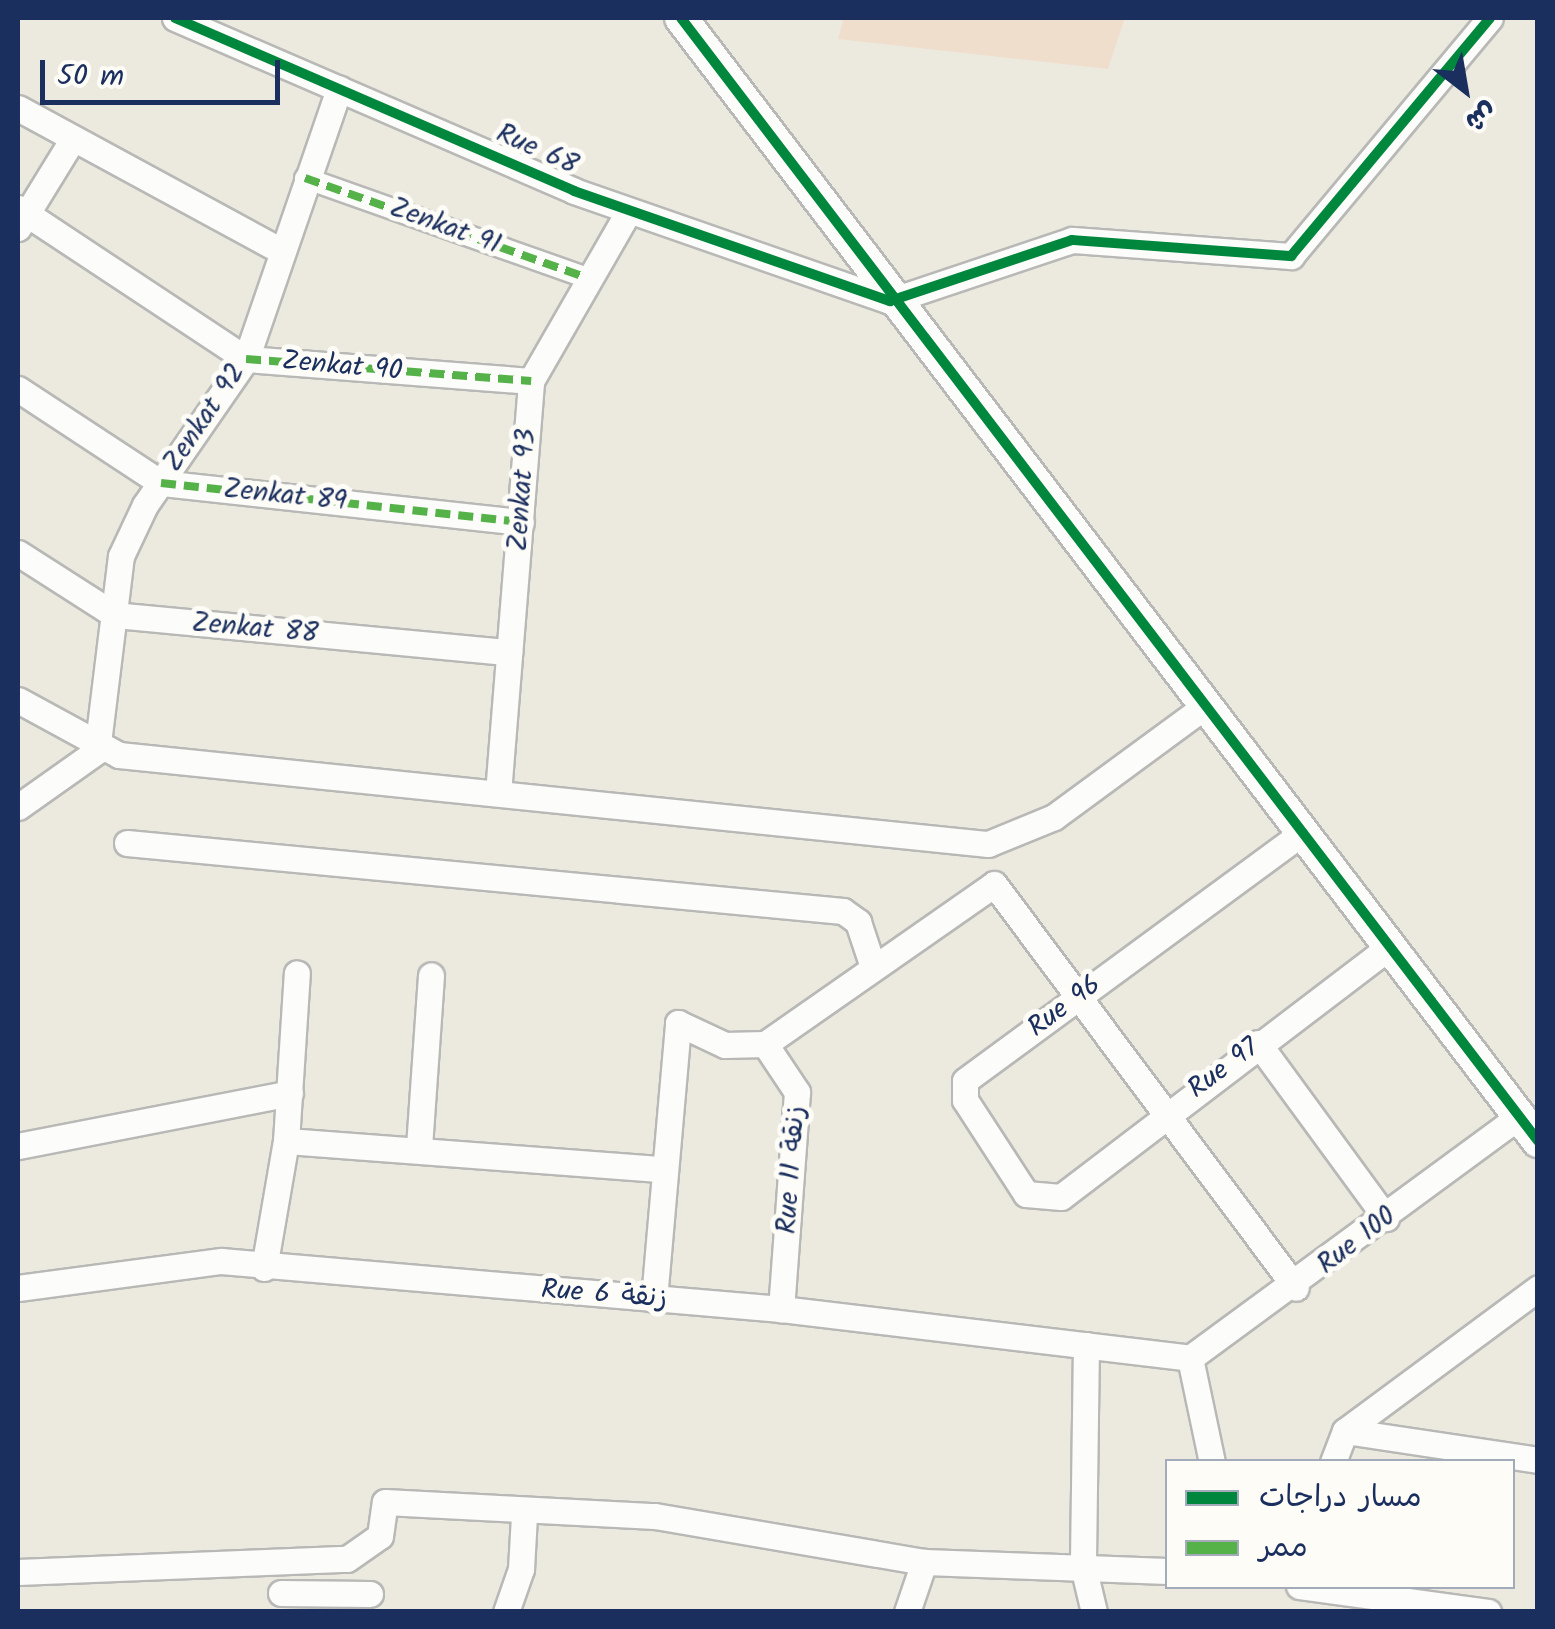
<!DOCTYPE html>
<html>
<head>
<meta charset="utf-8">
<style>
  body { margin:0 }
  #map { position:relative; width:1555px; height:1629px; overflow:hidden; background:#eceadf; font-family:Kalam,"Playpen Sans Arabic",sans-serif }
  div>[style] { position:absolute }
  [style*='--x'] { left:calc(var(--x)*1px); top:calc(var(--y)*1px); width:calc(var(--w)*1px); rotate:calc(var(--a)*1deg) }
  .built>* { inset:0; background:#f0decd }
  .roads { filter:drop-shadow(2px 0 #b8b8b6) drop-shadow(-2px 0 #b8b8b6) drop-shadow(0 2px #b8b8b6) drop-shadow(0 -2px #b8b8b6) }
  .pedestrian>* { height:20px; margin:-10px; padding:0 10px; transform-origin:10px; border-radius:10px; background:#fcfcfa }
  .minor>* { height:25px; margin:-12.5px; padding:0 12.5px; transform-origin:12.5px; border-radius:12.5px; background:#fcfcfa }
  .tertiary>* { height:32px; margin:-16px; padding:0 16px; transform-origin:16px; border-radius:16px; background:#fcfcfa }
  .quiet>* { height:8px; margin-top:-4px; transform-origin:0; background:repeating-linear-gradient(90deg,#55b248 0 15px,transparent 0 23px) }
  .cycleway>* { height:10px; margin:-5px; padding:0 5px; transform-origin:5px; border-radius:5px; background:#00873e }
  span { translate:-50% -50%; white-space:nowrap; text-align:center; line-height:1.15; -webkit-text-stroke:10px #fdfcf7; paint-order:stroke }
  .street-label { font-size:28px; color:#1b2f5e }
  .frame { position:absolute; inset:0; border:20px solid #1b2f5e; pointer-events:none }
  .legend { position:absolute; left:1165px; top:1459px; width:350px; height:130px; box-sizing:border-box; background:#fdfcf7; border:2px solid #a3aaba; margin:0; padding:12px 18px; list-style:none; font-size:30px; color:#1b2f5e }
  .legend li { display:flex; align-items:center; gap:20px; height:50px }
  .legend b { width:50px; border:2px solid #a3aaba }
  .north { position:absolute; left:1415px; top:40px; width:100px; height:100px; -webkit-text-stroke:8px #fdfcf7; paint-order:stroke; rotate:149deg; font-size:28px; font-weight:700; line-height:40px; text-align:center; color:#1b2f5e }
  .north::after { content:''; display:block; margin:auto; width:35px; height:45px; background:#1b2f5e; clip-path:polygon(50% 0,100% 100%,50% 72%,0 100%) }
  .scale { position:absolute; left:40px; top:60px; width:240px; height:45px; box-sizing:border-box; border:5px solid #1b2f5e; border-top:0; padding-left:12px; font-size:30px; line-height:35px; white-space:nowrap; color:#1b2f5e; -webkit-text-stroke:8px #fdfcf7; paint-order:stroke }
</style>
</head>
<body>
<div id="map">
  <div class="built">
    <div style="clip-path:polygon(844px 18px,1125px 18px,1108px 69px,838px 39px)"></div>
  </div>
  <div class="roads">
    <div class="pedestrian">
      <div style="--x:305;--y:178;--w:297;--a:19.5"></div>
    </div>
    <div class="minor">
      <div style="--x:175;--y:18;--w:435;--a:23.4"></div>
      <div style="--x:574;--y:191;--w:335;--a:19.2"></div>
      <div style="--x:890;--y:301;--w:192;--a:-18.5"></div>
      <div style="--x:1072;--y:240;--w:220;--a:4.2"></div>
      <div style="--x:1291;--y:256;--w:310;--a:-50.1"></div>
      <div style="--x:18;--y:108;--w:297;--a:28.5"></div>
      <div style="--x:18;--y:208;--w:273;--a:33.5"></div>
      <div style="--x:246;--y:359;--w:286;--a:4.4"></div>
      <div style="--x:18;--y:228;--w:101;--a:-58.4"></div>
      <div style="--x:18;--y:389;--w:171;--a:33.3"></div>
      <div style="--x:161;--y:483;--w:362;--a:6.2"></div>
      <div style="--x:18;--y:553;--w:115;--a:32.6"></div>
      <div style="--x:115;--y:615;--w:396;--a:5.4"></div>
      <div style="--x:18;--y:700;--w:115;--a:28.6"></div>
      <div style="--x:119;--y:755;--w:874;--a:5.85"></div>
      <div style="--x:988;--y:844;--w:71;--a:-22.2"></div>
      <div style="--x:1054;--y:817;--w:186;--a:-36.3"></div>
      <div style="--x:498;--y:793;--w:413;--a:-85.4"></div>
      <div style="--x:531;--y:381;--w:195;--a:-60.1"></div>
      <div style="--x:18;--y:807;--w:97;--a:-35.3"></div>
      <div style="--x:97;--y:751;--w:196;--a:-83"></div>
      <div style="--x:121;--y:556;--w:56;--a:-64.8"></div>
      <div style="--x:145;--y:505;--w:178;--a:-55.3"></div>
      <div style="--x:246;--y:359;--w:286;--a:-71"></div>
      <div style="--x:1302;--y:833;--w:418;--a:143.7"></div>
      <div style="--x:965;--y:1081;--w:19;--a:90"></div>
      <div style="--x:965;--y:1100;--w:112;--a:57"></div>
      <div style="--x:1026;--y:1194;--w:35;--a:5"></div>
      <div style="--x:1061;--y:1197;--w:415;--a:-37.3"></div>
      <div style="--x:127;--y:843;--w:719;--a:5.43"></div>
      <div style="--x:843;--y:911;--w:19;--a:36"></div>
      <div style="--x:858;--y:922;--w:44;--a:71.6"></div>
      <div style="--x:1258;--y:1043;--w:217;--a:53.8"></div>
      <div style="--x:765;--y:1044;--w:58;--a:56.3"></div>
      <div style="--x:797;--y:1092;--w:218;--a:94.2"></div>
      <div style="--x:286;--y:1141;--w:375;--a:4.3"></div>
      <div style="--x:18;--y:1146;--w:277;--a:-11"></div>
      <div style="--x:419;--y:1147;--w:172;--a:-86"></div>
      <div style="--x:264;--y:1268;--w:129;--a:-80.2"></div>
      <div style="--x:286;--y:1141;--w:168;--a:-86.3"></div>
      <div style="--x:18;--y:1288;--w:205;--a:-7.6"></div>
      <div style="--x:221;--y:1261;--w:562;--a:4.9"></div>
      <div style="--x:781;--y:1309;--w:412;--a:6.8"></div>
      <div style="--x:654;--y:1299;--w:277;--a:-85"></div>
      <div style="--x:678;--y:1023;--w:52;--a:25.1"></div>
      <div style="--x:725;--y:1045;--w:40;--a:-1.4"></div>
      <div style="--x:765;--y:1044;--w:279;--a:-34.9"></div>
      <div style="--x:994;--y:884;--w:504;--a:53.22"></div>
      <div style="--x:1086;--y:1345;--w:221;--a:90.8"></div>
      <div style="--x:1083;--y:1566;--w:47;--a:76.6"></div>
      <div style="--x:1190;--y:1358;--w:409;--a:-36.3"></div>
      <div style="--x:1190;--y:1358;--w:106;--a:78.1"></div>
      <div style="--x:1345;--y:1431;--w:195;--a:8.5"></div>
      <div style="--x:1333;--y:1462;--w:33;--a:-69"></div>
      <div style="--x:1345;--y:1431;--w:240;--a:-36.5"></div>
      <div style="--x:18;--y:1572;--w:329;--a:-2.3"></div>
      <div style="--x:347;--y:1559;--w:40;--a:-34.9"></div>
      <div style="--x:380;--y:1536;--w:34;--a:-82"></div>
      <div style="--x:385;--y:1502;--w:270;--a:3"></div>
      <div style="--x:655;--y:1516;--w:273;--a:9.7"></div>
      <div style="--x:924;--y:1562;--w:244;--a:2.1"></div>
      <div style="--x:1299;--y:1586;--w:191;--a:7.8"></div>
      <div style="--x:281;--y:1593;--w:89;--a:0.6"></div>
      <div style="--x:506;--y:1612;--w:46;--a:-70.8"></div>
      <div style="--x:521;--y:1569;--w:54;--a:-86.8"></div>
      <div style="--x:907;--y:1612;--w:53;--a:-71.2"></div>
    </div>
    <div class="tertiary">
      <div style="--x:681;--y:18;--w:1413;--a:52.65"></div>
    </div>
  </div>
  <div class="quiet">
    <div style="--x:305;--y:178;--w:297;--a:19.5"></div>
    <div style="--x:246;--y:359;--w:286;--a:4.4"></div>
    <div style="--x:161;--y:483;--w:362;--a:6.2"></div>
  </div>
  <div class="cycleway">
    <div style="--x:175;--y:18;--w:435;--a:23.4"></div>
    <div style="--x:574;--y:191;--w:335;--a:19.2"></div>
    <div style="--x:890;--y:301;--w:192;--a:-18.5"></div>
    <div style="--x:1072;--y:240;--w:220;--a:4.2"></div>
    <div style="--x:1291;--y:256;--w:310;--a:-50.1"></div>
    <div style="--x:681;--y:18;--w:1413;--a:52.65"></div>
  </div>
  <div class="street-label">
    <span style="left:537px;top:150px;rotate:24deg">Rue 68</span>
    <span style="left:445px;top:227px;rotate:20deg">Zenkat 91</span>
    <span style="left:342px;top:367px;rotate:5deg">Zenkat 90</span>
    <span style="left:205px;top:418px;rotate:-56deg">Zenkat 92</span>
    <span style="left:523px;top:490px;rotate:-86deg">Zenkat 93</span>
    <span style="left:285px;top:496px;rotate:6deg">Zenkat 89</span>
    <span style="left:255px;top:629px;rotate:5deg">Zenkat 88</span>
    <span style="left:1065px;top:1007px;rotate:-37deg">Rue 96</span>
    <span style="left:1224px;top:1069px;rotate:-37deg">Rue 97</span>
    <span style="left:792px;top:1170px;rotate:-86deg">Rue 11 زنقة</span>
    <span style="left:1357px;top:1241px;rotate:-38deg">Rue 100</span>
    <span style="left:604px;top:1295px;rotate:4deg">Rue 6 زنقة</span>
  </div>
  <div class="frame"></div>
  <ul class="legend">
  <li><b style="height:12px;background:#00873e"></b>مسار دراجات</li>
  <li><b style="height:12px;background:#55b248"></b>ممر</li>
  </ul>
  <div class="north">ش</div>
  <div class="scale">50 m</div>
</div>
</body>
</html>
